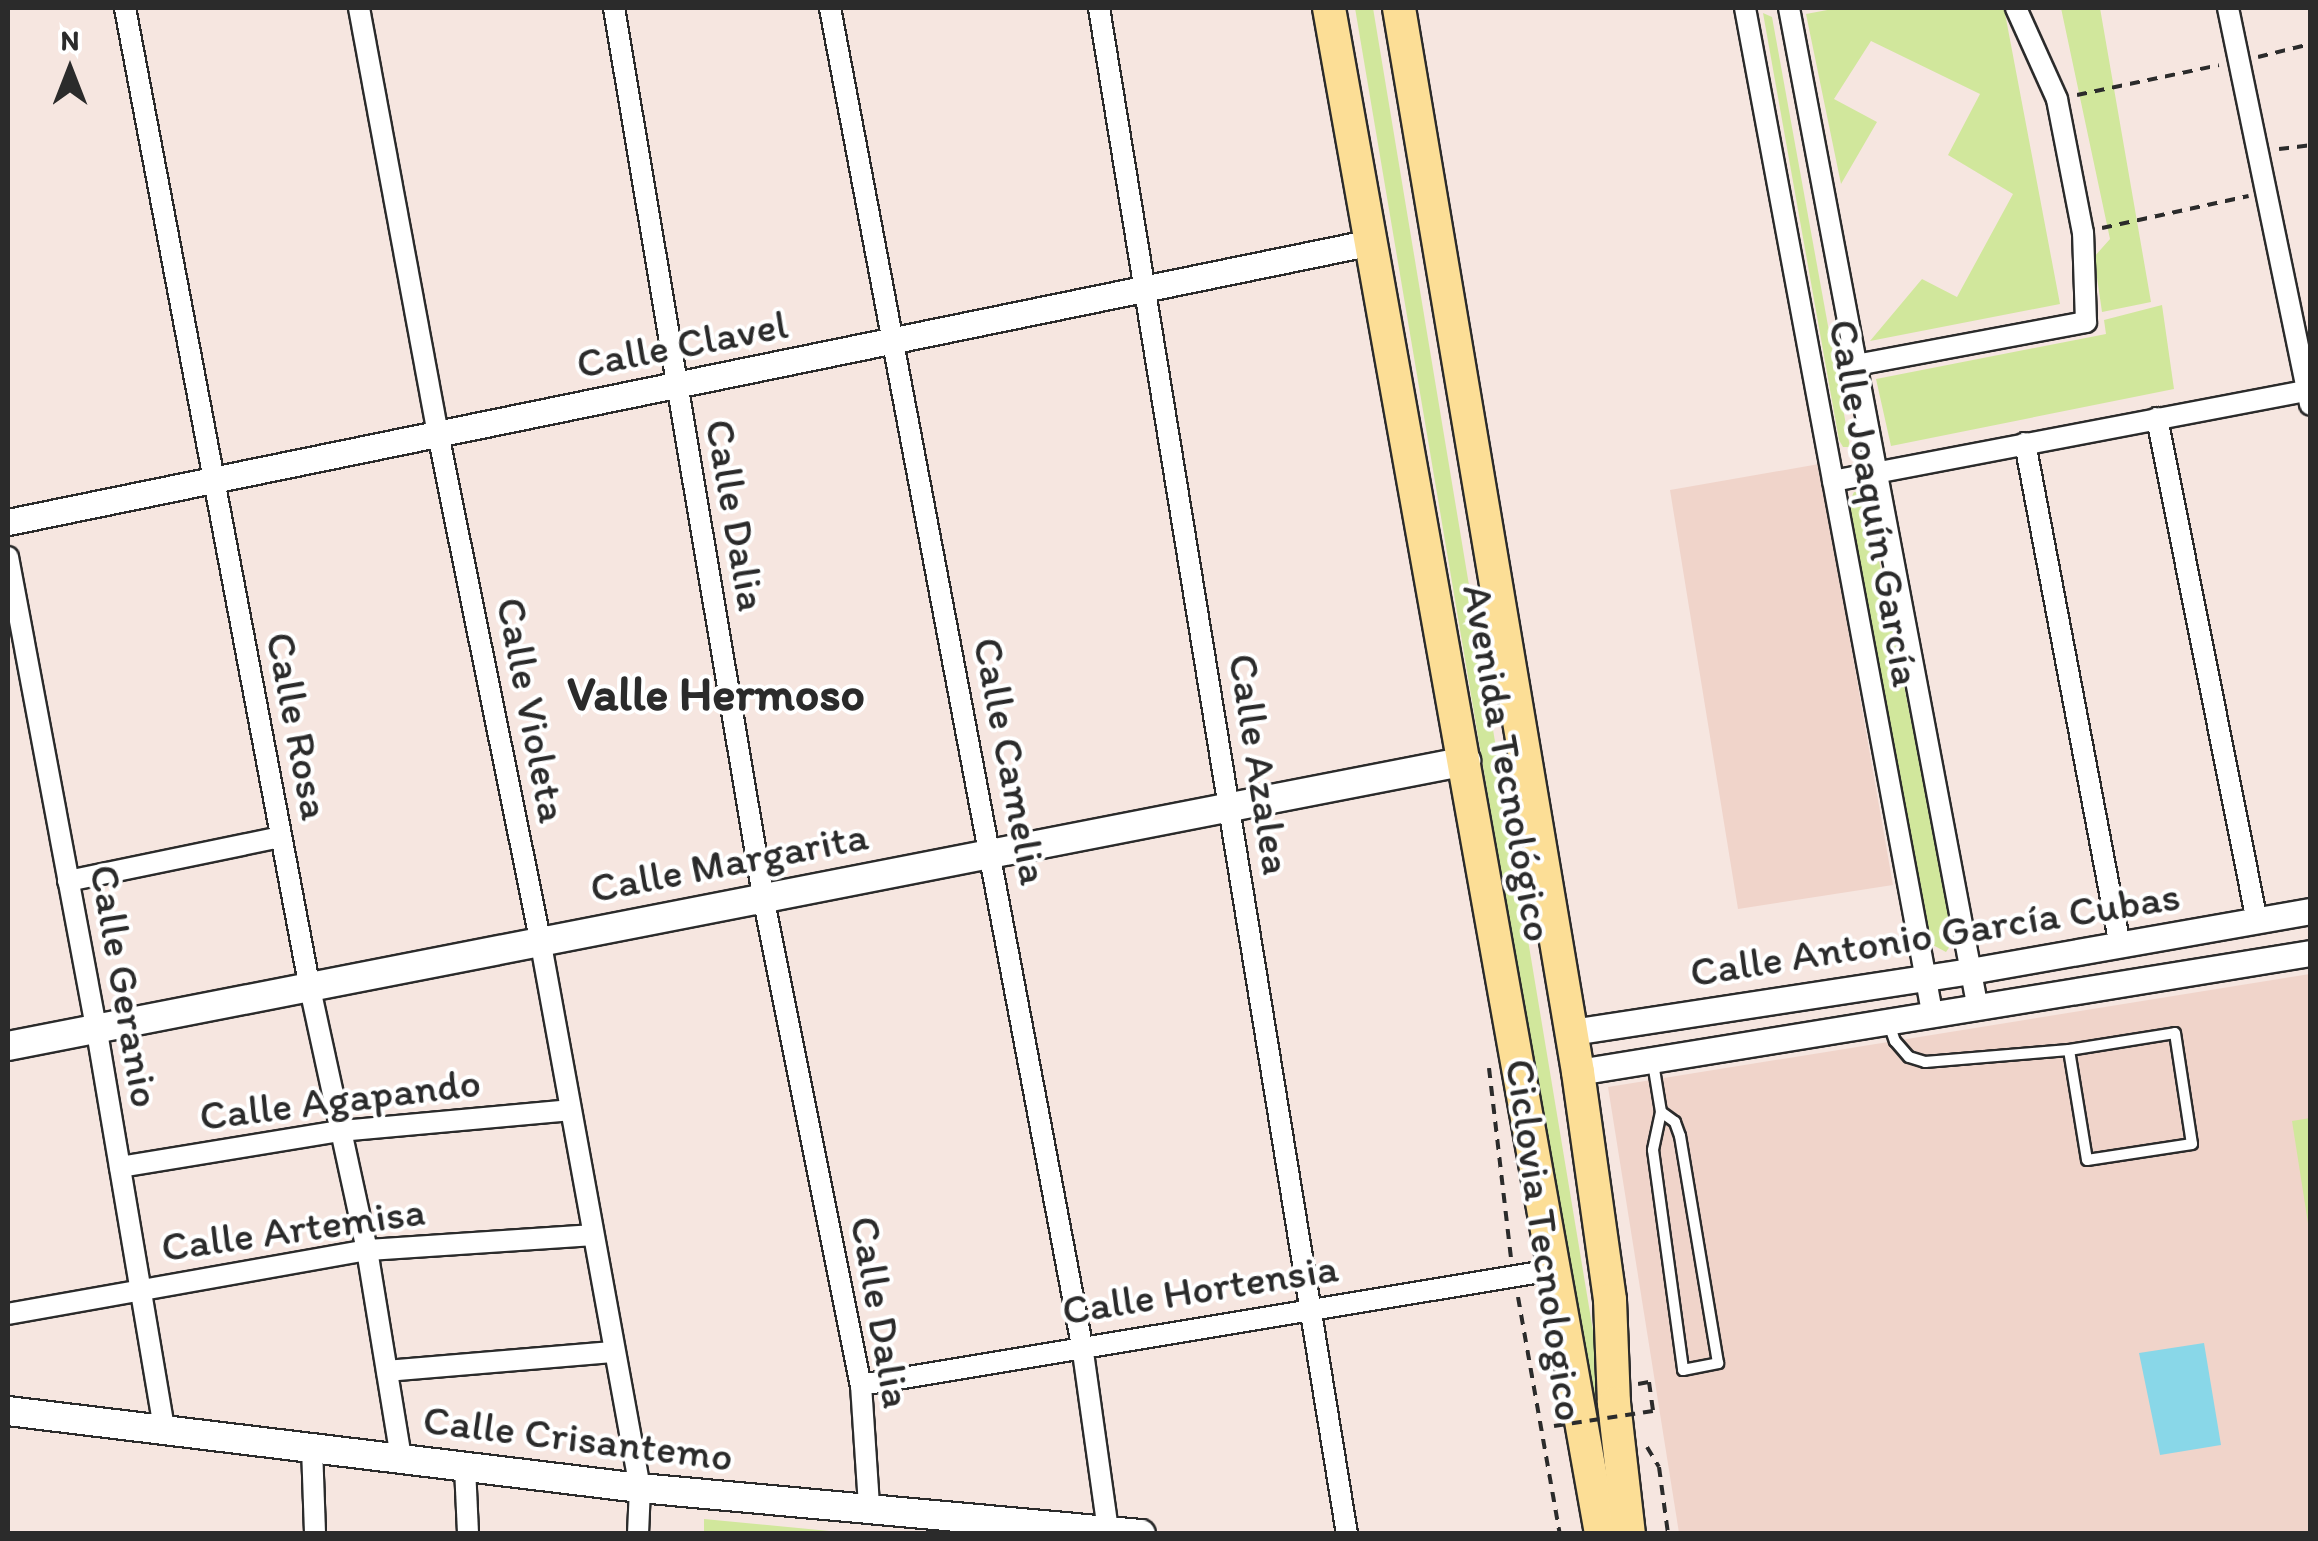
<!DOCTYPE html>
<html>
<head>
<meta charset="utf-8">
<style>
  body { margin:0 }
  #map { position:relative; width:2318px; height:1541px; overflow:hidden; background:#f6e6e0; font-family:Itim,sans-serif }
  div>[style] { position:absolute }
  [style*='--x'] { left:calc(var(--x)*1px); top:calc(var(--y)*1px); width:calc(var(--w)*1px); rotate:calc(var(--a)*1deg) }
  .built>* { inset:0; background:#f0d4ca }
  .green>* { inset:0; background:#d1e79c }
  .water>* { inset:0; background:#89d7e8 }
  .path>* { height:4px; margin-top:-2px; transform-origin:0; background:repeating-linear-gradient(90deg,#2b2b2b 0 10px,transparent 0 18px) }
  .roads { filter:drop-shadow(2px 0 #2b2b2b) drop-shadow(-2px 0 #2b2b2b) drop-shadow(0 2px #2b2b2b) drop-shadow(0 -2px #2b2b2b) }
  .service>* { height:10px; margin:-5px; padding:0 5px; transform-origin:5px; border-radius:5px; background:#fff }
  .minor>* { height:20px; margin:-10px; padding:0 10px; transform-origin:10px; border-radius:10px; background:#fff }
  .tertiary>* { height:25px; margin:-12.5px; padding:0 12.5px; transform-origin:12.5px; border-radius:12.5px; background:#fff }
  .secondary>* { height:28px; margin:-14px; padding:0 14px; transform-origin:14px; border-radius:14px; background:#fff }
  .primary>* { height:32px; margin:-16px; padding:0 16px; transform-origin:16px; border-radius:16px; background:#fcde96 }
  .path-bridge>* { height:4px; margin-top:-2px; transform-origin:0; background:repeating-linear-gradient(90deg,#2b2b2b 0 10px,transparent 0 18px) }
  span { translate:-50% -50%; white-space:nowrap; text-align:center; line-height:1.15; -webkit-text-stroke:8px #fff; paint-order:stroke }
  .street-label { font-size:42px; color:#2b2b2b }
  .quarter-label { font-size:48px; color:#2b2b2b; font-weight:700 }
  .frame { position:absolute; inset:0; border:10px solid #2b2b2b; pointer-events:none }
  .north { position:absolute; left:20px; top:20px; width:100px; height:100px; -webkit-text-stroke:8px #fff; paint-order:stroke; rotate:0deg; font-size:28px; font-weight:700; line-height:40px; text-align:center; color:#2b2b2b }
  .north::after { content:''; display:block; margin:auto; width:35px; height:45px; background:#2b2b2b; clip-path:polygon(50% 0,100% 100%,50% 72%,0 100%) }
</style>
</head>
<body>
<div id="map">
  <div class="built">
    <div style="clip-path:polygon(1819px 464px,1893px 885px,1738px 909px,1670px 490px)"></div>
    <div style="clip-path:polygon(2310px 974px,2310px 1533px,1679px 1533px,1608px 1087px)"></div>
  </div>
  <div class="green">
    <div style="clip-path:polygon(1355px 8px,1373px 8px,1606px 1409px,1592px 1411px)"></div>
    <div style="clip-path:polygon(1838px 8px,2004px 8px,2060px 304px,1870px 341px,1922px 279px,1957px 297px,2013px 194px,1948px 155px,1980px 94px,1871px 41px,1834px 99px,1877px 122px,1841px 184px,1806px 14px)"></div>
    <div style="clip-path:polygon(2061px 8px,2100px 8px,2151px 302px,2102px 312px,2094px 257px,2110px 239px)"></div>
    <div style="clip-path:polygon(1763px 13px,1772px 17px,1850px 447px,1843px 447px,1839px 440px)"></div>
    <div style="clip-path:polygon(2162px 305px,2174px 389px,1891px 446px,1876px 379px,2106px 334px,2104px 320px)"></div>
    <div style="clip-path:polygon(1854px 492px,1863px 493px,1867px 501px,1955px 939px,1946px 952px,1929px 943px,1925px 929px,1849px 503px)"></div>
    <div style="clip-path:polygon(2310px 1118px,2310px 1236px,2292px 1121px)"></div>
    <div style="clip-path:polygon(704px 1519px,850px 1533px,704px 1533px)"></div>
  </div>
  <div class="water">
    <div style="clip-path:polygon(2204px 1343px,2221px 1445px,2160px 1455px,2139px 1353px)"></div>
  </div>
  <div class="path">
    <div style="--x:2258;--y:57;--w:54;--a:-14"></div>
    <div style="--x:2077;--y:95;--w:145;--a:-11.9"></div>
    <div style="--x:2279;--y:149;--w:31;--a:-7"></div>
    <div style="--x:2102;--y:228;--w:150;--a:-12.3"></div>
    <div style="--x:1489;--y:1068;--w:191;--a:83.4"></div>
    <div style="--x:1518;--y:1297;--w:241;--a:80"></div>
    <div style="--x:1638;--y:1384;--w:11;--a:-10"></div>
    <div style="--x:1649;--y:1382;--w:29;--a:82"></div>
    <div style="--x:1647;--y:1447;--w:23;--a:59"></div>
    <div style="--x:1659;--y:1467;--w:68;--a:82.3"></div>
  </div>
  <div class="roads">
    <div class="service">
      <div style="--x:1889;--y:1024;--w:18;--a:71"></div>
      <div style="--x:1895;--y:1041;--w:21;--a:49"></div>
      <div style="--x:1909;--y:1057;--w:17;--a:17"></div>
      <div style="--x:1925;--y:1062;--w:144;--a:-4.8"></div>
      <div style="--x:2069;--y:1050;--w:107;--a:-9.1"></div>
      <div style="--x:2175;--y:1033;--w:112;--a:81.3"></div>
      <div style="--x:2192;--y:1144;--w:106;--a:171.3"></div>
      <div style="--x:2087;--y:1160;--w:111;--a:-99.3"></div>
      <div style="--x:1653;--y:1063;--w:50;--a:80.7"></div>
      <div style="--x:1661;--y:1112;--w:39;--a:102"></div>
      <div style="--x:1653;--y:1150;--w:222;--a:82.2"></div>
      <div style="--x:1683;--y:1370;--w:36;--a:-11"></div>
      <div style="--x:1718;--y:1363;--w:230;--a:-99.5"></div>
      <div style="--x:1680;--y:1136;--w:15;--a:-110"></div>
      <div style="--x:1675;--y:1122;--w:17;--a:-144"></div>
    </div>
    <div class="minor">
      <div style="--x:125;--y:8;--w:993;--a:79.32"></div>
      <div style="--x:309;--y:984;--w:272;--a:77.7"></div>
      <div style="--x:367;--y:1250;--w:211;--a:80.7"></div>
      <div style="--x:359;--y:8;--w:433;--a:79.5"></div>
      <div style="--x:438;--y:434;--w:515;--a:78.58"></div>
      <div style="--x:540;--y:939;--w:558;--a:79.68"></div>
      <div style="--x:640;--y:1488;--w:46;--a:92.5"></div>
      <div style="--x:614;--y:8;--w:900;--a:80.47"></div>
      <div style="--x:763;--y:896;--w:499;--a:78.7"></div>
      <div style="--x:861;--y:1385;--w:122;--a:86.2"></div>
      <div style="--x:830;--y:8;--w:1361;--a:79.33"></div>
      <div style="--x:1082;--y:1345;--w:187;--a:82"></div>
      <div style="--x:1099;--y:8;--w:1546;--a:80.77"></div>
      <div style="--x:1745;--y:8;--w:1021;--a:79.45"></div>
      <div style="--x:1789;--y:8;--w:1014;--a:79.31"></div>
      <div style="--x:2228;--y:8;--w:405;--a:78.3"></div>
      <div style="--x:1856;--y:365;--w:234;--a:-10.6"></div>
      <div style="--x:2086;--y:322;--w:89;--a:-91.9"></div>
      <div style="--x:2083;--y:233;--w:136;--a:-101"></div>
      <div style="--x:2057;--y:99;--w:100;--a:-114.3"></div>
      <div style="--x:2157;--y:418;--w:513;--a:78.76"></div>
      <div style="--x:2025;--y:443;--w:512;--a:79.3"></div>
      <div style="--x:1833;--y:481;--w:486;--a:-10.8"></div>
      <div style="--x:8;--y:557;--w:477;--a:79.4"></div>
      <div style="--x:96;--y:1026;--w:409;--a:80.4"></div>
      <div style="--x:68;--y:881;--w:217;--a:-11.7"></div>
      <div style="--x:120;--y:1167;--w:224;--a:-9.3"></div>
      <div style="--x:341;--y:1131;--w:230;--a:-5.2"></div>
      <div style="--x:8;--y:1314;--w:365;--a:-10.1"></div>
      <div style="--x:367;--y:1250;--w:225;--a:-3.8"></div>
      <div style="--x:387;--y:1371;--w:228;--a:-4.8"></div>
      <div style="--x:861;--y:1385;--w:701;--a:-9.45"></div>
      <div style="--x:312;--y:1447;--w:87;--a:88"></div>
      <div style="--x:465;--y:1467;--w:67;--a:87.4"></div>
    </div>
    <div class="tertiary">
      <div style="--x:8;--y:522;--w:1392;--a:-11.6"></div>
      <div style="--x:1572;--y:1032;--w:403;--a:-8.7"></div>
      <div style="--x:1970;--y:971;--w:345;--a:-10"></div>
      <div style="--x:1578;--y:1072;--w:742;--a:-9.23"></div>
    </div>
    <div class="secondary">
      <div style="--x:8;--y:1046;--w:1486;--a:-11.06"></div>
      <div style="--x:8;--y:1411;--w:637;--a:6.95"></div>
      <div style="--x:640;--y:1488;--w:503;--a:5.25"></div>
    </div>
    <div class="primary">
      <div style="--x:1329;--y:8;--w:1550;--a:79.89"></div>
      <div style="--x:1399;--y:8;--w:1079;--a:80.45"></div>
      <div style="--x:1578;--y:1072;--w:230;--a:82"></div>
      <div style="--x:1610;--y:1300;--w:103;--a:87.8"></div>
      <div style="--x:1614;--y:1403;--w:132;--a:83.5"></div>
    </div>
  </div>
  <div class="path-bridge">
    <div style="--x:1554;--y:1426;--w:100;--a:-8.6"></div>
  </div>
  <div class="street-label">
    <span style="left:682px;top:344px;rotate:-11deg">Calle Clavel</span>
    <span style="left:1875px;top:503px;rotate:80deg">Calle Joaquín García</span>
    <span style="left:736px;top:515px;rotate:80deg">Calle Dalia</span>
    <span style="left:532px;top:710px;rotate:79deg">Calle Violeta</span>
    <span style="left:298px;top:726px;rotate:79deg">Calle Rosa</span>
    <span style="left:1011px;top:761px;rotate:79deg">Calle Camelia</span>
    <span style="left:1508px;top:763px;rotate:80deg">Avenida Tecnológico</span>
    <span style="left:1260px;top:764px;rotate:81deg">Calle Azalea</span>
    <span style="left:729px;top:862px;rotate:-11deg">Calle Margarita</span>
    <span style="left:1935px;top:934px;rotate:-9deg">Calle Antonio García Cubas</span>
    <span style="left:125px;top:986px;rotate:80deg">Calle Geranio</span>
    <span style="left:340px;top:1099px;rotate:-7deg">Calle Agapando</span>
    <span style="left:293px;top:1229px;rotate:-8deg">Calle Artemisa</span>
    <span style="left:1545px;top:1240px;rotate:82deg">Ciclovia Tecnologico</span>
    <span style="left:1200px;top:1289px;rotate:-9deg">Calle Hortensia</span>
    <span style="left:881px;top:1312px;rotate:80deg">Calle Dalia</span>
    <span style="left:578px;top:1438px;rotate:7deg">Calle Crisantemo</span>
  </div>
  <div class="quarter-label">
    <span style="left:716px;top:694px">Valle Hermoso</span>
  </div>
  <div class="frame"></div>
  <div class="north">N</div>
</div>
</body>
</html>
